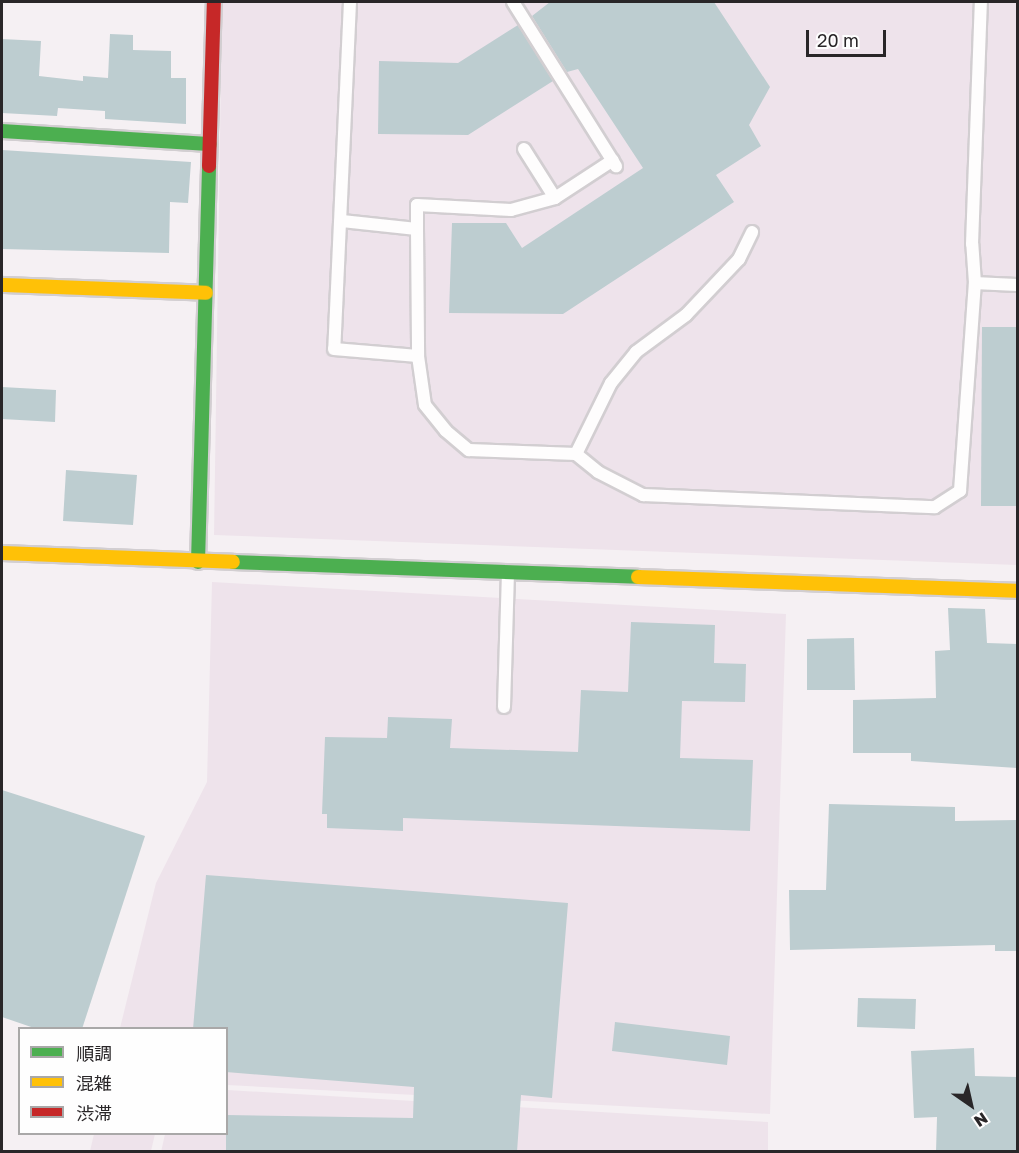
<!DOCTYPE html>
<html>
<head>
<meta charset="utf-8">
<style>
  body { margin:0 }
  #map { position:relative; width:1019px; height:1153px; overflow:hidden; background:#f5f0f3; font-family:"Golos Text","Noto Sans JP",sans-serif }
  div>[style] { position:absolute }
  [style*='--x'] { left:calc(var(--x)*1px); top:calc(var(--y)*1px); width:calc(var(--w)*1px); rotate:calc(var(--a)*1deg) }
  .built>* { inset:0; background:#eee3eb }
  .building>* { inset:0; background:#bdcdd0 }
  .roads { filter:drop-shadow(2px 0 #d2ced1) drop-shadow(-2px 0 #d2ced1) drop-shadow(0 2px #d2ced1) drop-shadow(0 -2px #d2ced1) }
  .lane>* { height:12px; margin:-6px; padding:0 6px; transform-origin:6px; border-radius:6px; background:#fefdfd }
  .fast>* { height:14px; margin:-7px; padding:0 7px; transform-origin:7px; border-radius:7px; background:#4caf50 }
  .slow>* { height:14px; margin:-7px; padding:0 7px; transform-origin:7px; border-radius:7px; background:#ffc107 }
  .jam>* { height:14px; margin:-7px; padding:0 7px; transform-origin:7px; border-radius:7px; background:#c62828 }
  span { translate:-50% -50%; white-space:nowrap; text-align:center; line-height:1.15; -webkit-text-stroke:5px #fefefe; paint-order:stroke }
  .frame { position:absolute; inset:0; border:3px solid #292628; pointer-events:none }
  .legend { position:absolute; left:18px; top:1027px; width:210px; height:108px; box-sizing:border-box; background:#fefefe; border:2px solid #a9a8a8; margin:0; padding:8px 10px; list-style:none; font-size:18px; color:#292628 }
  .legend li { display:flex; align-items:center; gap:12px; height:30px }
  .legend b { width:30px; border:2px solid #a9a8a8 }
  .north { position:absolute; left:941px; top:1075px; width:60px; height:60px; -webkit-text-stroke:4px #fefefe; paint-order:stroke; rotate:146deg; font-size:16px; font-weight:700; line-height:24px; text-align:center; color:#292628 }
  .north::after { content:''; display:block; margin:auto; width:21px; height:27px; background:#292628; clip-path:polygon(50% 0,100% 100%,50% 72%,0 100%) }
  .scale { position:absolute; left:806px; top:30px; width:80px; height:27px; box-sizing:border-box; border:3px solid #292628; border-top:0; padding-left:8px; font-size:18px; line-height:21px; white-space:nowrap; color:#292628; -webkit-text-stroke:4px #fefefe; paint-order:stroke }
</style>
</head>
<body>
<div id="map">
  <div class="built">
    <div style="clip-path:polygon(222px 2px,1017px 2px,1017px 565px,214px 535px)"></div>
    <div style="clip-path:polygon(212px 582px,786px 614px,770px 1114px,227px 1085px,226px 1028px,120px 1028px,156px 883px,207px 782px)"></div>
    <div style="clip-path:polygon(227px 1090px,768px 1122px,768px 1152px,161px 1152px,165px 1134px,226px 1134px)"></div>
    <div style="clip-path:polygon(94px 1134px,155px 1134px,151px 1151px,90px 1151px)"></div>
  </div>
  <div class="building">
    <div style="clip-path:polygon(550px 2px,714px 2px,770px 87px,749px 125px,761px 146px,716px 175px,734px 202px,563px 314px,449px 313px,452px 223px,506px 223px,522px 248px,643px 168px,578px 69px,567px 72px,532px 16px)"></div>
    <div style="clip-path:polygon(518px 25px,553px 81px,468px 135px,378px 134px,379px 61px,458px 63px)"></div>
    <div style="clip-path:polygon(110px 34px,133px 35px,133px 50px,171px 51px,171px 78px,186px 78px,186px 124px,105px 119px,105px 111px,58px 108px,57px 116px,2px 113px,2px 39px,41px 41px,39px 76px,83px 81px,83px 76px,108px 78px)"></div>
    <div style="clip-path:polygon(2px 150px,191px 162px,188px 203px,170px 202px,169px 253px,2px 249px)"></div>
    <div style="clip-path:polygon(982px 327px,1017px 327px,1017px 506px,981px 506px)"></div>
    <div style="clip-path:polygon(2px 387px,56px 390px,55px 422px,2px 419px)"></div>
    <div style="clip-path:polygon(66px 470px,137px 475px,133px 525px,63px 521px)"></div>
    <div style="clip-path:polygon(948px 608px,985px 609px,987px 643px,1017px 644px,1017px 768px,911px 761px,911px 753px,853px 753px,853px 700px,936px 698px,935px 651px,950px 650px)"></div>
    <div style="clip-path:polygon(631px 622px,715px 625px,714px 663px,746px 664px,745px 702px,682px 701px,680px 758px,753px 760px,750px 831px,403px 818px,403px 831px,327px 828px,327px 814px,322px 814px,325px 737px,387px 738px,388px 717px,452px 719px,450px 748px,578px 752px,581px 690px,628px 692px)"></div>
    <div style="clip-path:polygon(854px 638px,855px 690px,807px 690px,807px 639px)"></div>
    <div style="clip-path:polygon(2px 790px,145px 836px,82px 1029px,37px 1029px,2px 1017px)"></div>
    <div style="clip-path:polygon(829px 804px,955px 807px,955px 821px,1017px 820px,1017px 951px,995px 951px,995px 945px,790px 950px,789px 890px,826px 890px)"></div>
    <div style="clip-path:polygon(206px 875px,568px 903px,552px 1098px,521px 1095px,517px 1152px,226px 1152px,226px 1115px,413px 1118px,414px 1087px,226px 1072px,226px 1029px,193px 1029px)"></div>
    <div style="clip-path:polygon(858px 998px,916px 999px,915px 1029px,857px 1027px)"></div>
    <div style="clip-path:polygon(615px 1022px,730px 1036px,727px 1065px,612px 1051px)"></div>
    <div style="clip-path:polygon(974px 1048px,975px 1076px,1017px 1077px,1017px 1152px,936px 1152px,937px 1117px,914px 1118px,911px 1051px)"></div>
  </div>
  <div class="roads">
    <div class="lane">
      <div style="--x:350;--y:2;--w:347;--a:92.6"></div>
      <div style="--x:334;--y:349;--w:84;--a:4.8"></div>
      <div style="--x:513;--y:2;--w:194;--a:57.9"></div>
      <div style="--x:524;--y:149;--w:58;--a:57.7"></div>
      <div style="--x:342;--y:221;--w:75;--a:6.1"></div>
      <div style="--x:417;--y:229;--w:127;--a:89.5"></div>
      <div style="--x:418;--y:356;--w:49;--a:81.9"></div>
      <div style="--x:425;--y:405;--w:33;--a:51"></div>
      <div style="--x:446;--y:431;--w:30;--a:40"></div>
      <div style="--x:469;--y:450;--w:107;--a:2.1"></div>
      <div style="--x:576;--y:454;--w:28;--a:39"></div>
      <div style="--x:598;--y:472;--w:51;--a:27.1"></div>
      <div style="--x:643;--y:495;--w:292;--a:2.4"></div>
      <div style="--x:935;--y:507;--w:30;--a:-33"></div>
      <div style="--x:960;--y:491;--w:209;--a:-85.9"></div>
      <div style="--x:975;--y:283;--w:39;--a:-94"></div>
      <div style="--x:972;--y:244;--w:242;--a:-87.9"></div>
      <div style="--x:417;--y:229;--w:24;--a:-90"></div>
      <div style="--x:417;--y:205;--w:94;--a:3"></div>
      <div style="--x:511;--y:210;--w:46;--a:-15.3"></div>
      <div style="--x:555;--y:198;--w:69;--a:-33.2"></div>
      <div style="--x:975;--y:283;--w:43;--a:2.7"></div>
      <div style="--x:576;--y:454;--w:79;--a:-63.8"></div>
      <div style="--x:611;--y:383;--w:40;--a:-51"></div>
      <div style="--x:636;--y:352;--w:62;--a:-36.5"></div>
      <div style="--x:686;--y:315;--w:77;--a:-46.6"></div>
      <div style="--x:739;--y:259;--w:30;--a:-64"></div>
      <div style="--x:504;--y:707;--w:133;--a:-88.3"></div>
    </div>
    <div class="fast">
      <div style="--x:2;--y:131;--w:208;--a:3.6"></div>
      <div style="--x:198;--y:562;--w:396;--a:-88.4"></div>
      <div style="--x:233;--y:562;--w:405;--a:2.1"></div>
    </div>
    <div class="slow">
      <div style="--x:2;--y:285;--w:204;--a:2.2"></div>
      <div style="--x:2;--y:553;--w:231;--a:2.2"></div>
      <div style="--x:638;--y:577;--w:380;--a:2.1"></div>
    </div>
    <div class="jam">
      <div style="--x:209;--y:166;--w:164;--a:-88.3"></div>
    </div>
  </div>
  <div class="frame"></div>
  <ul class="legend">
  <li><b style="height:8px;background:#4caf50"></b>順調</li>
  <li><b style="height:8px;background:#ffc107"></b>混雑</li>
  <li><b style="height:8px;background:#c62828"></b>渋滞</li>
  </ul>
  <div class="north">N</div>
  <div class="scale">20 m</div>
</div>
</body>
</html>
